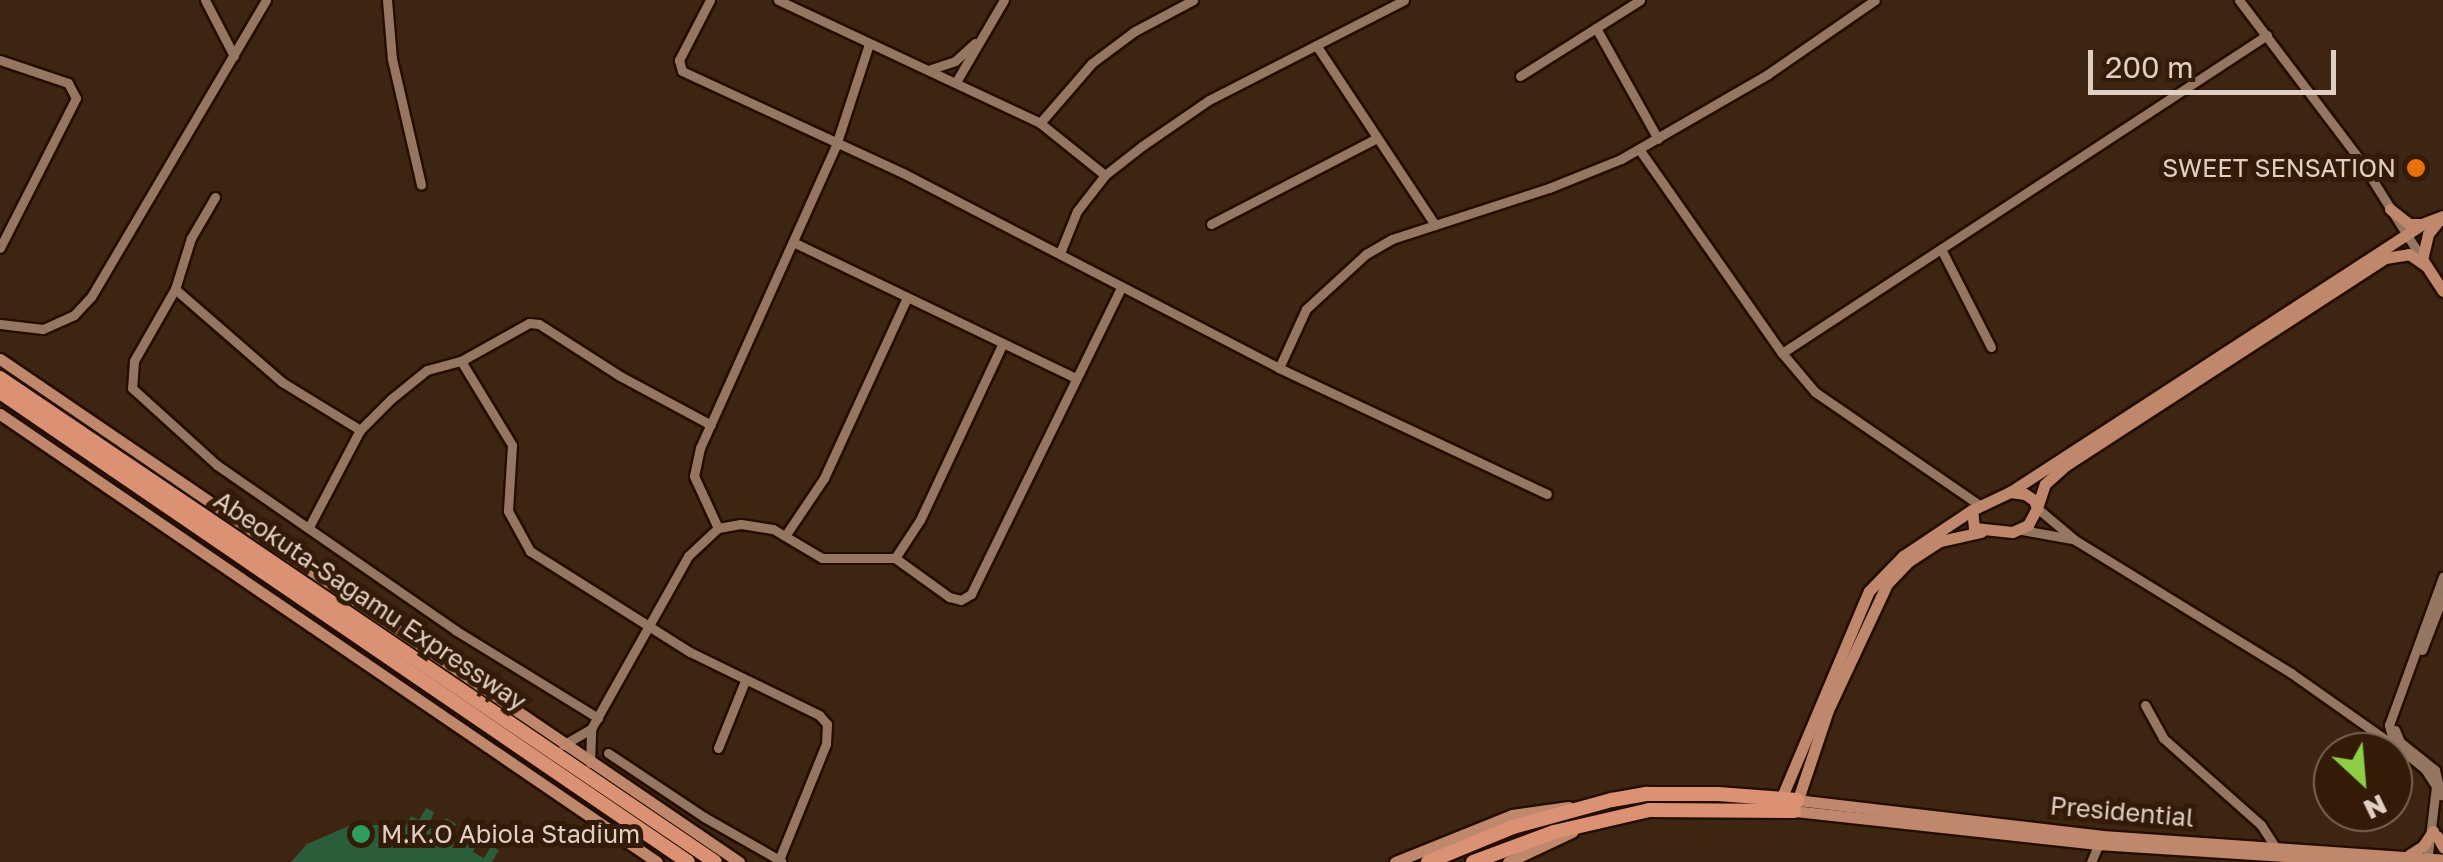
<!DOCTYPE html>
<html>
<head>
<meta charset="utf-8">
<style>
  body { margin:0 }
  #map { position:relative; width:2443px; height:862px; overflow:hidden; background:#3e2512; font-family:"Golos Text",sans-serif }
  div>[style] { position:absolute }
  [style*='--x'] { left:calc(var(--x)*1px); top:calc(var(--y)*1px); width:calc(var(--w)*1px); rotate:calc(var(--a)*1deg) }
  .green>* { inset:0; background:#2b5d3b }
  .roads { filter:drop-shadow(2px 0 #240d00) drop-shadow(-2px 0 #240d00) drop-shadow(0 2px #240d00) drop-shadow(0 -2px #240d00) }
  .minor>* { height:9px; margin:-4.5px; padding:0 4.5px; transform-origin:4.5px; border-radius:4.5px; background:#957661 }
  .major>* { height:11px; margin:-5.5px; padding:0 5.5px; transform-origin:5.5px; border-radius:5.5px; background:#bf876c }
  .highway>* { height:14px; margin:-7px; padding:0 7px; transform-origin:7px; border-radius:7px; background:#db9274 }
  .dots>* { width:28px; height:28px; translate:-50% -50%; box-sizing:border-box; border:5px solid #341b08; border-radius:50% }
  span { translate:-50% -50%; white-space:nowrap; text-align:center; line-height:1.15; -webkit-text-stroke:10px #341b08; paint-order:stroke }
  .poi-label { font-size:25px; color:#e1cfc4 }
  .right { translate:-100% -50%; text-align:right }
  .left { translate:0 -50%; text-align:left }
  .street-label { font-size:25px; color:#e1cfc4 }
  .north { position:absolute; left:2313px; top:732px; width:100px; height:100px; box-sizing:border-box; background:#341b08; border:2px solid #796353; border-radius:50%; rotate:154deg; font-size:28px; font-weight:700; line-height:40px; text-align:center; color:#e1cfc4 }
  .north::after { content:''; display:block; margin:auto; width:35px; height:45px; background:#8dce44; clip-path:polygon(50% 0,100% 100%,50% 72%,0 100%) }
  .scale { position:absolute; left:2088px; top:50px; width:248px; height:45px; box-sizing:border-box; border:5px solid #e1cfc4; border-top:0; padding-left:12px; font-size:30px; line-height:35px; white-space:nowrap; color:#e1cfc4; -webkit-text-stroke:8px #341b08; paint-order:stroke }
</style>
</head>
<body>
<div id="map">
  <div class="green">
    <div style="clip-path:polygon(426px 808px,434px 812px,428px 827px,438px 832px,446px 818px,456px 824px,449px 838px,464px 846px,471px 834px,479px 838px,473px 852px,484px 858px,491px 846px,499px 850px,492px 862px,291px 862px,307px 844px,351px 825px,378px 825px,401px 835px,411px 816px,419px 820px)"></div>
  </div>
  <div class="roads">
    <div class="minor">
      <div style="--x:205;--y:0;--w:63;--a:62.6"></div>
      <div style="--x:387;--y:0;--w:59;--a:85.2"></div>
      <div style="--x:392;--y:59;--w:129;--a:77"></div>
      <div style="--x:710;--y:0;--w:68;--a:117.3"></div>
      <div style="--x:679;--y:60;--w:11;--a:75"></div>
      <div style="--x:682;--y:71;--w:243;--a:24.8"></div>
      <div style="--x:903;--y:173;--w:424;--a:27.4"></div>
      <div style="--x:1279;--y:368;--w:65;--a:-65.4"></div>
      <div style="--x:1306;--y:309;--w:81;--a:-42.5"></div>
      <div style="--x:1366;--y:254;--w:30;--a:-30"></div>
      <div style="--x:1392;--y:239;--w:165;--a:-18"></div>
      <div style="--x:1549;--y:188;--w:78;--a:-21.9"></div>
      <div style="--x:1621;--y:159;--w:170;--a:-30"></div>
      <div style="--x:1768;--y:74;--w:130;--a:-34.7"></div>
      <div style="--x:778;--y:0;--w:289;--a:25.1"></div>
      <div style="--x:1040;--y:123;--w:83;--a:38.7"></div>
      <div style="--x:2239;--y:0;--w:201;--a:52.9"></div>
      <div style="--x:2360;--y:160;--w:117;--a:57.9"></div>
      <div style="--x:1596;--y:28;--w:127;--a:60.8"></div>
      <div style="--x:1316;--y:45;--w:216;--a:56.5"></div>
      <div style="--x:0;--y:60;--w:72;--a:18.7"></div>
      <div style="--x:68;--y:83;--w:17;--a:62"></div>
      <div style="--x:76;--y:98;--w:168;--a:116.9"></div>
      <div style="--x:931;--y:69;--w:25;--a:-18"></div>
      <div style="--x:955;--y:61;--w:27;--a:-42"></div>
      <div style="--x:1520;--y:76;--w:142;--a:-32.3"></div>
      <div style="--x:956;--y:82;--w:95;--a:-59.7"></div>
      <div style="--x:1040;--y:123;--w:79;--a:-49.1"></div>
      <div style="--x:1092;--y:63;--w:54;--a:-36.7"></div>
      <div style="--x:1135;--y:31;--w:66;--a:-28.1"></div>
      <div style="--x:1639;--y:149;--w:249;--a:55"></div>
      <div style="--x:1782;--y:353;--w:51;--a:49.8"></div>
      <div style="--x:1815;--y:392;--w:198;--a:34.5"></div>
      <div style="--x:215;--y:197;--w:48;--a:120.3"></div>
      <div style="--x:191;--y:238;--w:53;--a:107.4"></div>
      <div style="--x:175;--y:289;--w:83;--a:119.7"></div>
      <div style="--x:134;--y:361;--w:27;--a:94"></div>
      <div style="--x:132;--y:388;--w:115;--a:42.2"></div>
      <div style="--x:217;--y:465;--w:290;--a:34.7"></div>
      <div style="--x:455;--y:630;--w:168;--a:31.6"></div>
      <div style="--x:1211;--y:224;--w:187;--a:-27.4"></div>
      <div style="--x:793;--y:242;--w:312;--a:25.7"></div>
      <div style="--x:1941;--y:249;--w:110;--a:63"></div>
      <div style="--x:1060;--y:253;--w:45;--a:-68"></div>
      <div style="--x:1077;--y:211;--w:46;--a:-52.1"></div>
      <div style="--x:1105;--y:175;--w:47;--a:-38.1"></div>
      <div style="--x:1142;--y:146;--w:81;--a:-34.5"></div>
      <div style="--x:1209;--y:100;--w:219;--a:-27.1"></div>
      <div style="--x:175;--y:289;--w:142;--a:41"></div>
      <div style="--x:282;--y:382;--w:92;--a:31.6"></div>
      <div style="--x:0;--y:324;--w:43;--a:6.6"></div>
      <div style="--x:43;--y:329;--w:34;--a:-24"></div>
      <div style="--x:74;--y:315;--w:25;--a:-47"></div>
      <div style="--x:91;--y:297;--w:345;--a:-59.5"></div>
      <div style="--x:1782;--y:353;--w:580;--a:-33.25"></div>
      <div style="--x:461;--y:361;--w:98;--a:58.7"></div>
      <div style="--x:512;--y:445;--w:66;--a:93.5"></div>
      <div style="--x:508;--y:511;--w:46;--a:61.2"></div>
      <div style="--x:530;--y:551;--w:189;--a:32.3"></div>
      <div style="--x:690;--y:652;--w:144;--a:26"></div>
      <div style="--x:819;--y:715;--w:12;--a:48"></div>
      <div style="--x:827;--y:724;--w:20;--a:93"></div>
      <div style="--x:826;--y:744;--w:125;--a:112.1"></div>
      <div style="--x:1279;--y:368;--w:296;--a:25.2"></div>
      <div style="--x:2037;--y:508;--w:50;--a:40.1"></div>
      <div style="--x:2075;--y:540;--w:254;--a:31.6"></div>
      <div style="--x:2291;--y:673;--w:133;--a:35.2"></div>
      <div style="--x:309;--y:527;--w:110;--a:-62.3"></div>
      <div style="--x:360;--y:430;--w:44;--a:-45"></div>
      <div style="--x:391;--y:399;--w:46;--a:-38.9"></div>
      <div style="--x:427;--y:370;--w:35;--a:-15"></div>
      <div style="--x:461;--y:361;--w:78;--a:-29.2"></div>
      <div style="--x:529;--y:323;--w:10;--a:6"></div>
      <div style="--x:539;--y:324;--w:96;--a:32.7"></div>
      <div style="--x:620;--y:376;--w:103;--a:28.3"></div>
      <div style="--x:718;--y:528;--w:57;--a:-114.8"></div>
      <div style="--x:694;--y:476;--w:29;--a:-78"></div>
      <div style="--x:700;--y:448;--w:332;--a:-65.8"></div>
      <div style="--x:836;--y:145;--w:106;--a:-71.9"></div>
      <div style="--x:2022;--y:530;--w:51;--a:10.2"></div>
      <div style="--x:785;--y:536;--w:70;--a:-56.1"></div>
      <div style="--x:824;--y:478;--w:196;--a:-65.3"></div>
      <div style="--x:895;--y:558;--w:45;--a:-56.7"></div>
      <div style="--x:920;--y:520;--w:193;--a:-64.9"></div>
      <div style="--x:2422;--y:650;--w:58;--a:-68.7"></div>
      <div style="--x:2145;--y:705;--w:38;--a:61"></div>
      <div style="--x:2163;--y:738;--w:131;--a:41.6"></div>
      <div style="--x:2261;--y:825;--w:24;--a:57"></div>
      <div style="--x:2395;--y:730;--w:13;--a:67"></div>
      <div style="--x:2400;--y:742;--w:45;--a:38.7"></div>
      <div style="--x:2435;--y:770;--w:26;--a:77"></div>
      <div style="--x:563;--y:745;--w:32;--a:-30"></div>
      <div style="--x:718;--y:748;--w:72;--a:-68.1"></div>
      <div style="--x:608;--y:753;--w:115;--a:33.7"></div>
      <div style="--x:704;--y:817;--w:89;--a:29.7"></div>
      <div style="--x:590;--y:763;--w:34;--a:-88"></div>
      <div style="--x:591;--y:729;--w:198;--a:-60.7"></div>
      <div style="--x:688;--y:556;--w:41;--a:-43"></div>
      <div style="--x:718;--y:528;--w:23;--a:-10"></div>
      <div style="--x:741;--y:524;--w:32;--a:9"></div>
      <div style="--x:773;--y:529;--w:57;--a:30.6"></div>
      <div style="--x:822;--y:558;--w:73;--a:0"></div>
      <div style="--x:895;--y:558;--w:67;--a:35.8"></div>
      <div style="--x:949;--y:597;--w:12;--a:14"></div>
      <div style="--x:961;--y:600;--w:12;--a:-31"></div>
      <div style="--x:971;--y:594;--w:341;--a:-63.9"></div>
      <div style="--x:2091;--y:862;--w:26;--a:-67"></div>
      <div style="--x:2427;--y:862;--w:77;--a:-83.2"></div>
      <div style="--x:2436;--y:786;--w:20;--a:-123"></div>
      <div style="--x:2425;--y:769;--w:40;--a:-141"></div>
      <div style="--x:2394;--y:744;--w:20;--a:-105"></div>
      <div style="--x:2389;--y:725;--w:158;--a:-70"></div>
    </div>
    <div class="major">
      <div style="--x:2390;--y:209;--w:24;--a:38"></div>
      <div style="--x:2409;--y:224;--w:13;--a:0"></div>
      <div style="--x:2440;--y:219;--w:19;--a:129"></div>
      <div style="--x:2428;--y:234;--w:26;--a:103"></div>
      <div style="--x:2422;--y:259;--w:38;--a:57"></div>
      <div style="--x:0;--y:359;--w:894;--a:34.24"></div>
      <div style="--x:0;--y:414;--w:795;--a:34.29"></div>
      <div style="--x:2010;--y:492;--w:491;--a:-33"></div>
      <div style="--x:2422;--y:224;--w:22;--a:-21"></div>
      <div style="--x:2010;--y:492;--w:15;--a:8"></div>
      <div style="--x:2025;--y:494;--w:11;--a:34"></div>
      <div style="--x:2034;--y:500;--w:9;--a:69"></div>
      <div style="--x:2037;--y:508;--w:19;--a:118"></div>
      <div style="--x:2028;--y:525;--w:17;--a:156"></div>
      <div style="--x:2012;--y:532;--w:38;--a:-174"></div>
      <div style="--x:1974;--y:528;--w:18;--a:-96"></div>
      <div style="--x:1972;--y:510;--w:42;--a:-25.3"></div>
      <div style="--x:2037;--y:508;--w:25;--a:-72"></div>
      <div style="--x:2045;--y:484;--w:27;--a:-42"></div>
      <div style="--x:2065;--y:466;--w:382;--a:-33"></div>
      <div style="--x:2385;--y:258;--w:24;--a:-9"></div>
      <div style="--x:2409;--y:254;--w:21;--a:35"></div>
      <div style="--x:1981;--y:532;--w:42;--a:167.6"></div>
      <div style="--x:1940;--y:541;--w:38;--a:147"></div>
      <div style="--x:1908;--y:562;--w:30;--a:134"></div>
      <div style="--x:1887;--y:584;--w:139;--a:115.1"></div>
      <div style="--x:1828;--y:710;--w:107;--a:108.6"></div>
      <div style="--x:1794;--y:811;--w:307;--a:6.2"></div>
      <div style="--x:2099;--y:844;--w:283;--a:3.7"></div>
      <div style="--x:1797;--y:800;--w:307;--a:6.7"></div>
      <div style="--x:2102;--y:836;--w:342;--a:4"></div>
      <div style="--x:1778;--y:806;--w:233;--a:-67.1"></div>
      <div style="--x:1869;--y:591;--w:49;--a:-45.8"></div>
      <div style="--x:1903;--y:556;--w:83;--a:-33.7"></div>
      <div style="--x:2437;--y:836;--w:13;--a:61"></div>
      <div style="--x:2409;--y:855;--w:17;--a:-33"></div>
      <div style="--x:2423;--y:846;--w:18;--a:-56"></div>
      <div style="--x:1395;--y:862;--w:126;--a:-21.9"></div>
      <div style="--x:1512;--y:815;--w:57;--a:-8.1"></div>
      <div style="--x:1508;--y:862;--w:71;--a:-25.1"></div>
    </div>
    <div class="highway">
      <div style="--x:0;--y:378;--w:863;--a:34.09"></div>
      <div style="--x:0;--y:392;--w:833;--a:34.34"></div>
      <div style="--x:1428;--y:862;--w:92;--a:-22.4"></div>
      <div style="--x:1513;--y:827;--w:103;--a:-15.3"></div>
      <div style="--x:1612;--y:800;--w:36;--a:-10"></div>
      <div style="--x:1647;--y:794;--w:71;--a:0"></div>
      <div style="--x:1718;--y:794;--w:79;--a:4.3"></div>
      <div style="--x:1473;--y:862;--w:86;--a:-20.3"></div>
      <div style="--x:1554;--y:832;--w:98;--a:-13"></div>
      <div style="--x:1649;--y:810;--w:145;--a:0.4"></div>
    </div>
  </div>
  <div class="dots">
    <div style="left:2416px;top:168px;background:#e8710a"></div>
    <div style="left:361px;top:834px;background:#2e9e5b"></div>
  </div>
  <div class="poi-label">
    <span class="right" style="left:2396px;top:168px">SWEET SENSATION</span>
    <span class="left" style="left:381px;top:834px">M.K.O Abiola Stadium</span>
  </div>
  <div class="street-label">
    <span style="left:370px;top:601px;rotate:34deg">Abeokuta-Sagamu Expressway</span>
    <span style="left:2122px;top:812px;rotate:5deg">Presidential</span>
  </div>
  <div class="north">N</div>
  <div class="scale">200 m</div>
</div>
</body>
</html>
